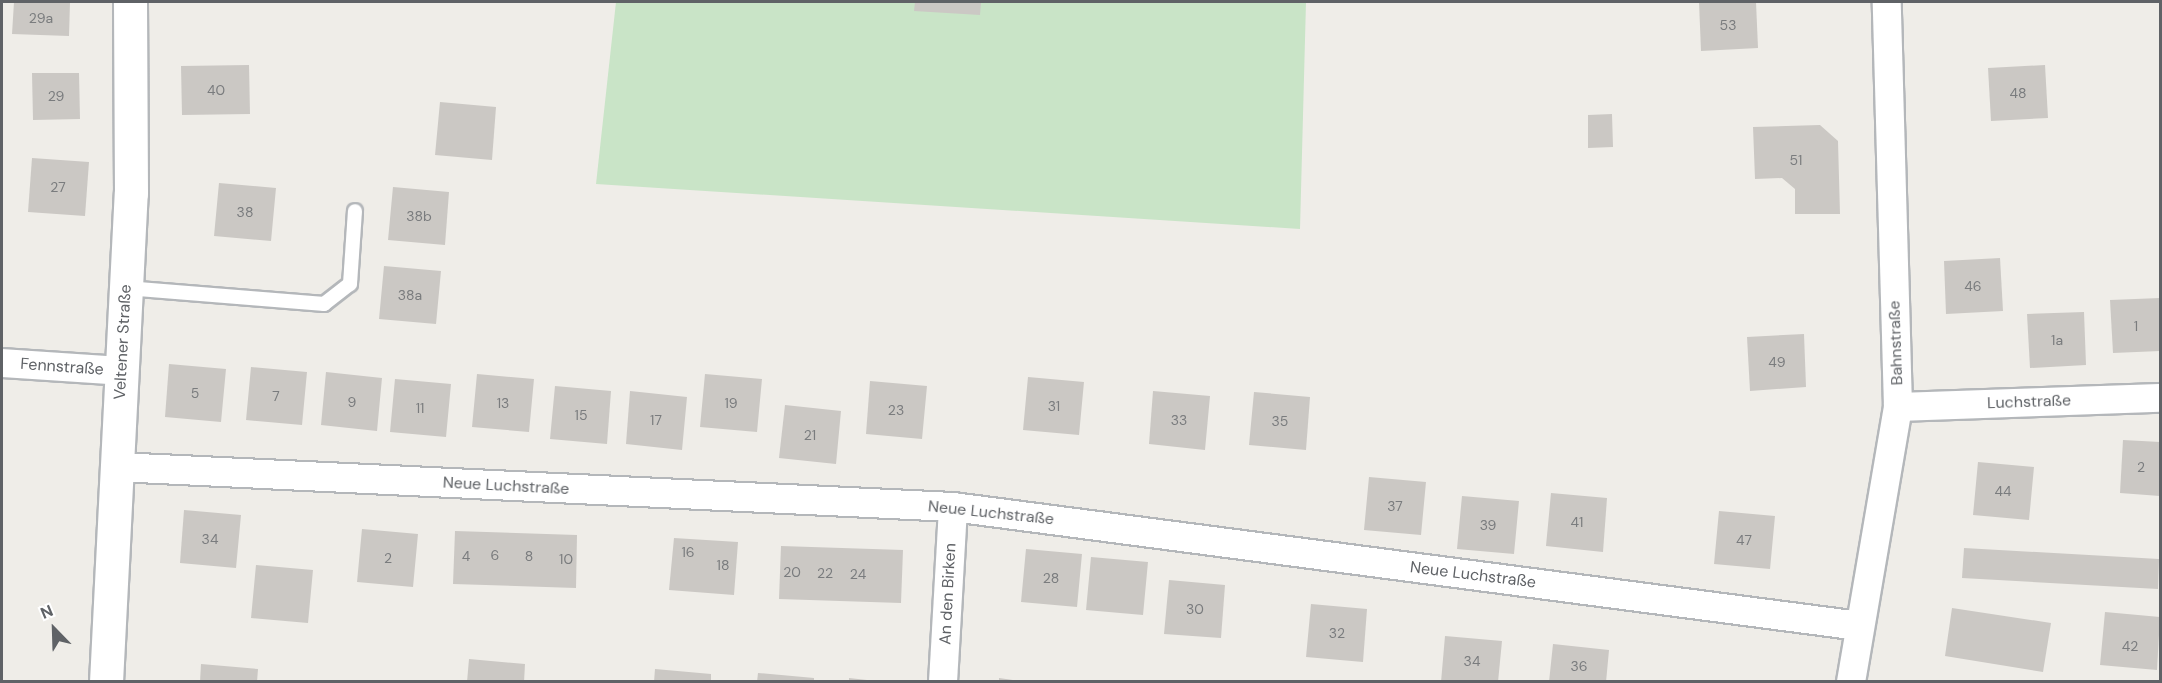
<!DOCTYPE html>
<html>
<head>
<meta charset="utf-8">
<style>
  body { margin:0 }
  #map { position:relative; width:2162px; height:683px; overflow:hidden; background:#efede8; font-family:"DM Sans",sans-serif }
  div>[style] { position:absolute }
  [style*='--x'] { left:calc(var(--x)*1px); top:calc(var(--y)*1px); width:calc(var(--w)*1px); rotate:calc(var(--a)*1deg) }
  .green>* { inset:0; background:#c9e4c7 }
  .building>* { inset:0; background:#cbc8c4 }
  .roads { filter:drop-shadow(2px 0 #b4b7ba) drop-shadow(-2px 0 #b4b7ba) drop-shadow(0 2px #b4b7ba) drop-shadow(0 -2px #b4b7ba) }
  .lane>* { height:14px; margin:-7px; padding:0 7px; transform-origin:7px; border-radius:7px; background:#fff }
  .street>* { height:28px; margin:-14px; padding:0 14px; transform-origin:14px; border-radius:14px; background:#fff }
  .secondary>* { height:33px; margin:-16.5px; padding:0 16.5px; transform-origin:16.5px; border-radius:16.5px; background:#fff }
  span { translate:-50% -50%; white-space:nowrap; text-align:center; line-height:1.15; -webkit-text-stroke:4.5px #fff; paint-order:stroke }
  .number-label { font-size:14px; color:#7a7c7e }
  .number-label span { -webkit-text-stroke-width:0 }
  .street-label { font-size:16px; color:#5f6266 }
  .frame { position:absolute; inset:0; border:3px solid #5f6266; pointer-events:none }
  .north { position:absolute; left:24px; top:599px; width:60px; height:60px; -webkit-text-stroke:4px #fff; paint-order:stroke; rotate:337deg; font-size:16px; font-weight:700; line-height:24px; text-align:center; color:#5f6266 }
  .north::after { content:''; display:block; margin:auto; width:21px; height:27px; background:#5f6266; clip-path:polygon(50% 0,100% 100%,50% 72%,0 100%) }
</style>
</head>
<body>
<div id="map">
  <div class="green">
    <div style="clip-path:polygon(616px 2px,1306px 2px,1300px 229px,596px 184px)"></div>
  </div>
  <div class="building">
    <div style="clip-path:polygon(14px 2px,70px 2px,69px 36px,12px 34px)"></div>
    <div style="clip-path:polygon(915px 2px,981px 2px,980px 15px,914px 11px)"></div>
    <div style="clip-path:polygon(1699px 2px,1756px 2px,1758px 48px,1701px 51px)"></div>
    <div style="clip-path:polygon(249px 65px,250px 114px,182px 115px,181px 66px)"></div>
    <div style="clip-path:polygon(2045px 65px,2048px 118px,1991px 121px,1988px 68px)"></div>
    <div style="clip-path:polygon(32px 73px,79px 73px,80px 119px,33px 120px)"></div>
    <div style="clip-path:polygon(440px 102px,496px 107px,492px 160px,435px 155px)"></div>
    <div style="clip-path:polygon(1612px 114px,1613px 147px,1588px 148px,1588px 115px)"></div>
    <div style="clip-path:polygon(1820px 125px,1838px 141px,1840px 214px,1795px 214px,1795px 189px,1782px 178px,1755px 179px,1753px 127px)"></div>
    <div style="clip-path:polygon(32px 158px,89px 162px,85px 216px,28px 212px)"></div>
    <div style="clip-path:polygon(219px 183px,276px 188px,271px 241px,214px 236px)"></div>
    <div style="clip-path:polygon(393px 187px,449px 192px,445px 245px,388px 240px)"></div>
    <div style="clip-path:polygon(2000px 258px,2003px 311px,1946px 314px,1944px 261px)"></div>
    <div style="clip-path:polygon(384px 266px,441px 271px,436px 324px,379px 319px)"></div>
    <div style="clip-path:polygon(2160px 298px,2160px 351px,2113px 353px,2110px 300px)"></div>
    <div style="clip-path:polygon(2084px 312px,2086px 365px,2030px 368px,2027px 314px)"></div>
    <div style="clip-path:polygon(1804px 334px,1806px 387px,1750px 391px,1747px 337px)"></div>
    <div style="clip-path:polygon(169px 364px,226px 369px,221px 422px,165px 417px)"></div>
    <div style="clip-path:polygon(251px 367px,307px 372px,302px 425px,246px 420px)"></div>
    <div style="clip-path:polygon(326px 372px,382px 378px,377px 431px,321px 425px)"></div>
    <div style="clip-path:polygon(477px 374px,534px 379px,529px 432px,472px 427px)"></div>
    <div style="clip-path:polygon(705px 374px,762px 379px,757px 432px,700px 427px)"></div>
    <div style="clip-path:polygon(1028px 377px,1084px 382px,1079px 435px,1023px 430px)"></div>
    <div style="clip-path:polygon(395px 379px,451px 384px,446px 437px,390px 432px)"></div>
    <div style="clip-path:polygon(870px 381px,927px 386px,922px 439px,866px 434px)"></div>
    <div style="clip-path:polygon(555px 386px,611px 391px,607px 444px,550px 439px)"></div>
    <div style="clip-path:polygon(630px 391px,687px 397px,682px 450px,626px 444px)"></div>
    <div style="clip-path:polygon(1153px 391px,1210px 396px,1205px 450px,1149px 444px)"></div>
    <div style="clip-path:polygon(1254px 392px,1310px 397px,1306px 450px,1249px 445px)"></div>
    <div style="clip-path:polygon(785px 405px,841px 411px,836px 464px,779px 458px)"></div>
    <div style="clip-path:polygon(2123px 440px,2160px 442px,2160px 496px,2120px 493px)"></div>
    <div style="clip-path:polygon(1978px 462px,2034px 467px,2029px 520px,1973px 515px)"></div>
    <div style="clip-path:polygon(1369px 477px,1426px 482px,1421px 535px,1364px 530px)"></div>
    <div style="clip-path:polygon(1551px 493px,1607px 498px,1603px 552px,1546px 546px)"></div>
    <div style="clip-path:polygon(1462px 496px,1519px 501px,1514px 554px,1457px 549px)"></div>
    <div style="clip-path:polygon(184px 510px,241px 515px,236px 568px,180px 563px)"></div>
    <div style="clip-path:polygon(1719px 511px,1775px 516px,1770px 569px,1714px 564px)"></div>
    <div style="clip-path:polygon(362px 529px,418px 534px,413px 587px,357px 582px)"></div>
    <div style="clip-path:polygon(455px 531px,577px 535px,576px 588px,453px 584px)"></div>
    <div style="clip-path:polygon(674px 538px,738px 542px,734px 595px,669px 590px)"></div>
    <div style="clip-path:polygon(781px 546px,903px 550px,901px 603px,779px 599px)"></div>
    <div style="clip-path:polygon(1964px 548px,2159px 559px,2158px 589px,1962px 578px)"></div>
    <div style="clip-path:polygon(1026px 549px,1082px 554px,1077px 607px,1021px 602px)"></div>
    <div style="clip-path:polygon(1091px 557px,1148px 562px,1143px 615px,1086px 610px)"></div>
    <div style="clip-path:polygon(256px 565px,313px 570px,308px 623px,251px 618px)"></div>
    <div style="clip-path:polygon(1169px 580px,1225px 585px,1221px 638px,1164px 634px)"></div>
    <div style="clip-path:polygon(1311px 604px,1367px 609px,1363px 662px,1306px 657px)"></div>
    <div style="clip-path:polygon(1952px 608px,2051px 623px,2043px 672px,1945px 656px)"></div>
    <div style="clip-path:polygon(2105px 612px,2160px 617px,2157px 670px,2100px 665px)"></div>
    <div style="clip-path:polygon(1445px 636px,1502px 641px,1498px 682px,1441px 682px)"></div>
    <div style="clip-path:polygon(1553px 644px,1609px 650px,1606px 682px,1549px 682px)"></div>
    <div style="clip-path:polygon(469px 659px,525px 664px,524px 682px,467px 682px)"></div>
    <div style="clip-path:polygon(201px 664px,258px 669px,257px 682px,200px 682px)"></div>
    <div style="clip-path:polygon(655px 669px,711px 674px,711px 682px,654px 682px)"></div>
    <div style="clip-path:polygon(758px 673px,814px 678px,814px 682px,757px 682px)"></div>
    <div style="clip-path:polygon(849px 678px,867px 680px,867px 682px,849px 682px)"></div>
    <div style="clip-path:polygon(999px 678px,1013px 680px,1013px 682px,999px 682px)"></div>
  </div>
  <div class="roads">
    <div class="lane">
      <div style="--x:126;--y:288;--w:199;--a:4.6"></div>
      <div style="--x:324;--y:304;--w:33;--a:-38"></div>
      <div style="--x:350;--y:284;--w:73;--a:-86.1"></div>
    </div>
    <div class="street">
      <div style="--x:2;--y:363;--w:120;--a:3.8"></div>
      <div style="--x:1898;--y:407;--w:262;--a:-2"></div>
      <div style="--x:117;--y:467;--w:837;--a:2.74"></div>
      <div style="--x:953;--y:507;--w:914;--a:7.48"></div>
      <div style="--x:943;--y:682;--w:175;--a:-86.7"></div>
      <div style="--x:1851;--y:682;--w:279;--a:-80.3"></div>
      <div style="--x:1898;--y:407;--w:405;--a:-91.6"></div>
    </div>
    <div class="secondary">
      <div style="--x:106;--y:682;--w:490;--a:-87.1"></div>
      <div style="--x:131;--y:193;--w:191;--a:-90.3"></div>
    </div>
  </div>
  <div class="number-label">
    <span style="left:41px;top:18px">29a</span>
    <span style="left:1728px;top:25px">53</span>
    <span style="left:216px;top:90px">40</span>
    <span style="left:2018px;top:93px">48</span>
    <span style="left:56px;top:96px">29</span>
    <span style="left:1796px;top:160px">51</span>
    <span style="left:58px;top:187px">27</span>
    <span style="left:245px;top:212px">38</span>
    <span style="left:419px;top:216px">38b</span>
    <span style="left:1973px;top:286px">46</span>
    <span style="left:410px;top:295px">38a</span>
    <span style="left:2136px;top:326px">1</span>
    <span style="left:2057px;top:340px">1a</span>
    <span style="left:1777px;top:362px">49</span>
    <span style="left:195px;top:393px">5</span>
    <span style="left:276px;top:396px">7</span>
    <span style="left:352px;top:402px">9</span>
    <span style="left:503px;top:403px">13</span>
    <span style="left:731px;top:403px">19</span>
    <span style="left:1054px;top:406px">31</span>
    <span style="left:420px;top:408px">11</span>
    <span style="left:896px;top:410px">23</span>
    <span style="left:581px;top:415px">15</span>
    <span style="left:656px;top:420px">17</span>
    <span style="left:1179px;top:420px">33</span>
    <span style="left:1280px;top:421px">35</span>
    <span style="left:810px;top:435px">21</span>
    <span style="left:2141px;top:467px">2</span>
    <span style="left:2003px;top:491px">44</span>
    <span style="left:1395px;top:506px">37</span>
    <span style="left:1577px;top:522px">41</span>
    <span style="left:1488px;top:525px">39</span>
    <span style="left:210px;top:539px">34</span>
    <span style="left:1744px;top:540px">47</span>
    <span style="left:688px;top:552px">16</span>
    <span style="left:495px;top:555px">6</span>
    <span style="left:466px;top:556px">4</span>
    <span style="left:529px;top:556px">8</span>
    <span style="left:388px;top:558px">2</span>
    <span style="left:566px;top:559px">10</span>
    <span style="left:723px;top:565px">18</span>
    <span style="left:792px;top:572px">20</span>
    <span style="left:825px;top:573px">22</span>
    <span style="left:858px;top:574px">24</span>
    <span style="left:1051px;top:578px">28</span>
    <span style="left:1195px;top:609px">30</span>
    <span style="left:1337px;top:633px">32</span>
    <span style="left:2130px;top:646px">42</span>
    <span style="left:1472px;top:661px">34</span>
    <span style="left:1579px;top:666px">36</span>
  </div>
  <div class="street-label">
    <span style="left:123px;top:342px;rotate:-87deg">Veltener Straße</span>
    <span style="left:1896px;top:343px;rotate:-92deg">Bahnstraße</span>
    <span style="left:62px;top:367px;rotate:4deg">Fennstraße</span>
    <span style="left:2029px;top:402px;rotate:-2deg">Luchstraße</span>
    <span style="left:506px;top:486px;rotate:3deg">Neue Luchstraße</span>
    <span style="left:991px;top:513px;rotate:6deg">Neue Luchstraße</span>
    <span style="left:1473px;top:575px;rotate:7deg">Neue Luchstraße</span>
    <span style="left:948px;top:594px;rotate:-87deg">An den Birken</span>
  </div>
  <div class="frame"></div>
  <div class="north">N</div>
</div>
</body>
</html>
